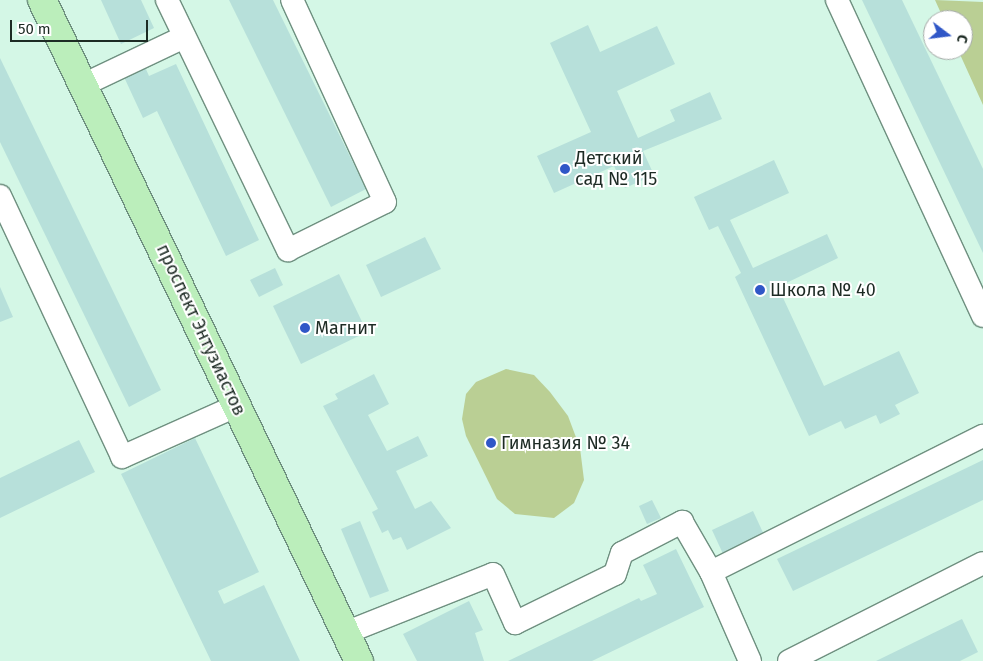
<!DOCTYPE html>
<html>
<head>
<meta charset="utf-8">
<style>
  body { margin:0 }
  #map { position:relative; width:983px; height:661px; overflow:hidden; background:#d4f7e6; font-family:"Fira Sans",sans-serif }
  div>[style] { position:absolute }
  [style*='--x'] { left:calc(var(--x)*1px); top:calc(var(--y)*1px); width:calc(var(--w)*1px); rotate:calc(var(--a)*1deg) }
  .green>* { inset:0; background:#bacf94 }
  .building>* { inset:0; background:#b7e0da }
  .roads { filter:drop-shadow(1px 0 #6f9080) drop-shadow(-1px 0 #6f9080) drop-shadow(0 1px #6f9080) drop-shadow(0 -1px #6f9080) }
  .minor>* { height:22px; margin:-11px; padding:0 11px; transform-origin:11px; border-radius:11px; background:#fff }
  .major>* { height:28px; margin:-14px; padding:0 14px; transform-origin:14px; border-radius:14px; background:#beb }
  .dots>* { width:14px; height:14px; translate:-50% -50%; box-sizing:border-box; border:2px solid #fff; border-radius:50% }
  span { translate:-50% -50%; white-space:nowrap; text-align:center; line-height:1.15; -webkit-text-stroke:4px #fff; paint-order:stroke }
  .poi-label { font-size:18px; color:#1d2b24 }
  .left { translate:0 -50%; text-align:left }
  .street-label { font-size:18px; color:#1d2b24 }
  .north { position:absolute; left:923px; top:10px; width:50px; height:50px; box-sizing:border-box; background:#fff; border:1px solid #a5aaa7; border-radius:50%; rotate:105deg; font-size:14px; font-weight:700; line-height:20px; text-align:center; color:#1d2b24 }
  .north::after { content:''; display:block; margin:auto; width:18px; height:22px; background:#3057c7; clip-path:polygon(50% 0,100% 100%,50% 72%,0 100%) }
  .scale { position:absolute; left:10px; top:20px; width:138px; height:22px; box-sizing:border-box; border:2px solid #1d2b24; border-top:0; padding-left:6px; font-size:15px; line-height:18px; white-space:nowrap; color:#1d2b24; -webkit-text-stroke:4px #fff; paint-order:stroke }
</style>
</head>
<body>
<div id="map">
  <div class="green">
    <div style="clip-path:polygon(935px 0,983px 2px,983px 105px,958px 50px,963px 50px,963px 20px,944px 20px)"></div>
    <div style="clip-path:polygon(506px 369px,534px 375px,550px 392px,568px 416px,580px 448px,584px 480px,574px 503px,554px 518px,515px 514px,497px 499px,466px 436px,462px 419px,466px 394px,476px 382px)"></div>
  </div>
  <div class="building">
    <div style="clip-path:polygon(101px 0,141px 0,154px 28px,121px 44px)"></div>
    <div style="clip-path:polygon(229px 0,273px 0,366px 189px,331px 207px)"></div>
    <div style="clip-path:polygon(862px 0,902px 0,983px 169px,983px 253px)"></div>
    <div style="clip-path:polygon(588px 25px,600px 52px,657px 26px,675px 64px,617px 91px,638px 138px,675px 121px,670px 110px,710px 92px,722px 119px,643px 151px,654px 175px,625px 188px,614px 166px,554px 193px,537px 156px,591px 132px,550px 43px)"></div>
    <div style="clip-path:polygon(0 58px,161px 390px,129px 407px,0 142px)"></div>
    <div style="clip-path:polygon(176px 64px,259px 240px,226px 256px,157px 111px,143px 118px,124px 77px,145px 67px,149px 76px)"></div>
    <div style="clip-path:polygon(774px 160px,789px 193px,730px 220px,753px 268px,827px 234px,838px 258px,778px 287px,824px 386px,899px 351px,919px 393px,895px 405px,900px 414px,880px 424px,876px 415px,845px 429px,841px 421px,809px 436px,735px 277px,741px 273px,718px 226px,709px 230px,694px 197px)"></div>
    <div style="clip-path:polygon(425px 237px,441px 269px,381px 297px,366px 265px)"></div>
    <div style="clip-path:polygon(275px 268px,283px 285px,259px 297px,250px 280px)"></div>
    <div style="clip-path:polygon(339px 274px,367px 332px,301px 364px,273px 306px)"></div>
    <div style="clip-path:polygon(0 287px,13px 317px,0 322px)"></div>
    <div style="clip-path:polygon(374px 374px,389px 404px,368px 415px,387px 451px,418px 436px,428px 456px,396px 471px,415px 509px,431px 501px,451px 528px,407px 550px,401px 537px,393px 540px,388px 530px,382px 533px,372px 512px,378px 509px,323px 406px,338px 399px,335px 394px)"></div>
    <div style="clip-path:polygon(195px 438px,259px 572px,218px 591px,224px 604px,264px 585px,300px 661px,211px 661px,127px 486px,121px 474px)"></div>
    <div style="clip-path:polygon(79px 440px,95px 472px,0 518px,0 478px)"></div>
    <div style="clip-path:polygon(983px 460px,983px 500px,793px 591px,777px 559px)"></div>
    <div style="clip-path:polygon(652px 500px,661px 518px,647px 524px,639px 506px)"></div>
    <div style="clip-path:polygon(753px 511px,765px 537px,724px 556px,712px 530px)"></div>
    <div style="clip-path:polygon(360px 521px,389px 591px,370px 598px,341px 529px)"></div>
    <div style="clip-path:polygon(676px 549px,704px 607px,592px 661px,508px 661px,639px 598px,641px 601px,657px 594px,643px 565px)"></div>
    <div style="clip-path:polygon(469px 601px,483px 630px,475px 633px,484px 661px,417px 661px,403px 634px)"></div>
    <div style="clip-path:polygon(962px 619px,978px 652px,960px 661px,876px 661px)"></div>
  </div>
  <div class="roads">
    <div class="minor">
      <div style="--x:167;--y:0;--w:278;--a:64.2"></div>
      <div style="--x:288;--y:250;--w:108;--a:-26.3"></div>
      <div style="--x:385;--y:202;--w:222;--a:-114.7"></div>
      <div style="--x:837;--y:0;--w:348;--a:65.2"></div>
      <div style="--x:83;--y:85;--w:112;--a:-25.4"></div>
      <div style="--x:0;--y:196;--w:288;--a:64.9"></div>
      <div style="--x:122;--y:457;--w:125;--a:-24.1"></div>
      <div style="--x:345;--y:633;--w:159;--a:-21.7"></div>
      <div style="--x:493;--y:574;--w:54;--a:65.8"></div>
      <div style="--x:515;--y:623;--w:111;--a:-26.1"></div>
      <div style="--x:615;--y:574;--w:22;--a:-72"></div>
      <div style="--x:622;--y:553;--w:68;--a:-27.3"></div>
      <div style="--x:682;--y:522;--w:58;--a:59.9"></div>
      <div style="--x:750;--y:661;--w:97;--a:-113.7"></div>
      <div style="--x:711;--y:572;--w:304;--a:-26.6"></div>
      <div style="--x:789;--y:661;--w:217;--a:-26.8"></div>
    </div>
    <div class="major">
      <div style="--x:42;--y:0;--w:733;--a:64.38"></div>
    </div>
  </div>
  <div class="dots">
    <div style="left:565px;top:169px;background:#3057c7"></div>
    <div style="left:760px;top:290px;background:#3057c7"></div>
    <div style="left:305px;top:328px;background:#3057c7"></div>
    <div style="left:491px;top:443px;background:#3057c7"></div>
  </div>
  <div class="poi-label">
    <span class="left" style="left:575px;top:169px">Детский<br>сад № 115</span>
    <span class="left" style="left:770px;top:290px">Школа № 40</span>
    <span class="left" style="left:315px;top:328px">Магнит</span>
    <span class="left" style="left:501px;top:443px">Гимназия № 34</span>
  </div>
  <div class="street-label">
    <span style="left:201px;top:330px;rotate:65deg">проспект Энтузиастов</span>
  </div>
  <div class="north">С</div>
  <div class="scale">50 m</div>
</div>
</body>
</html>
